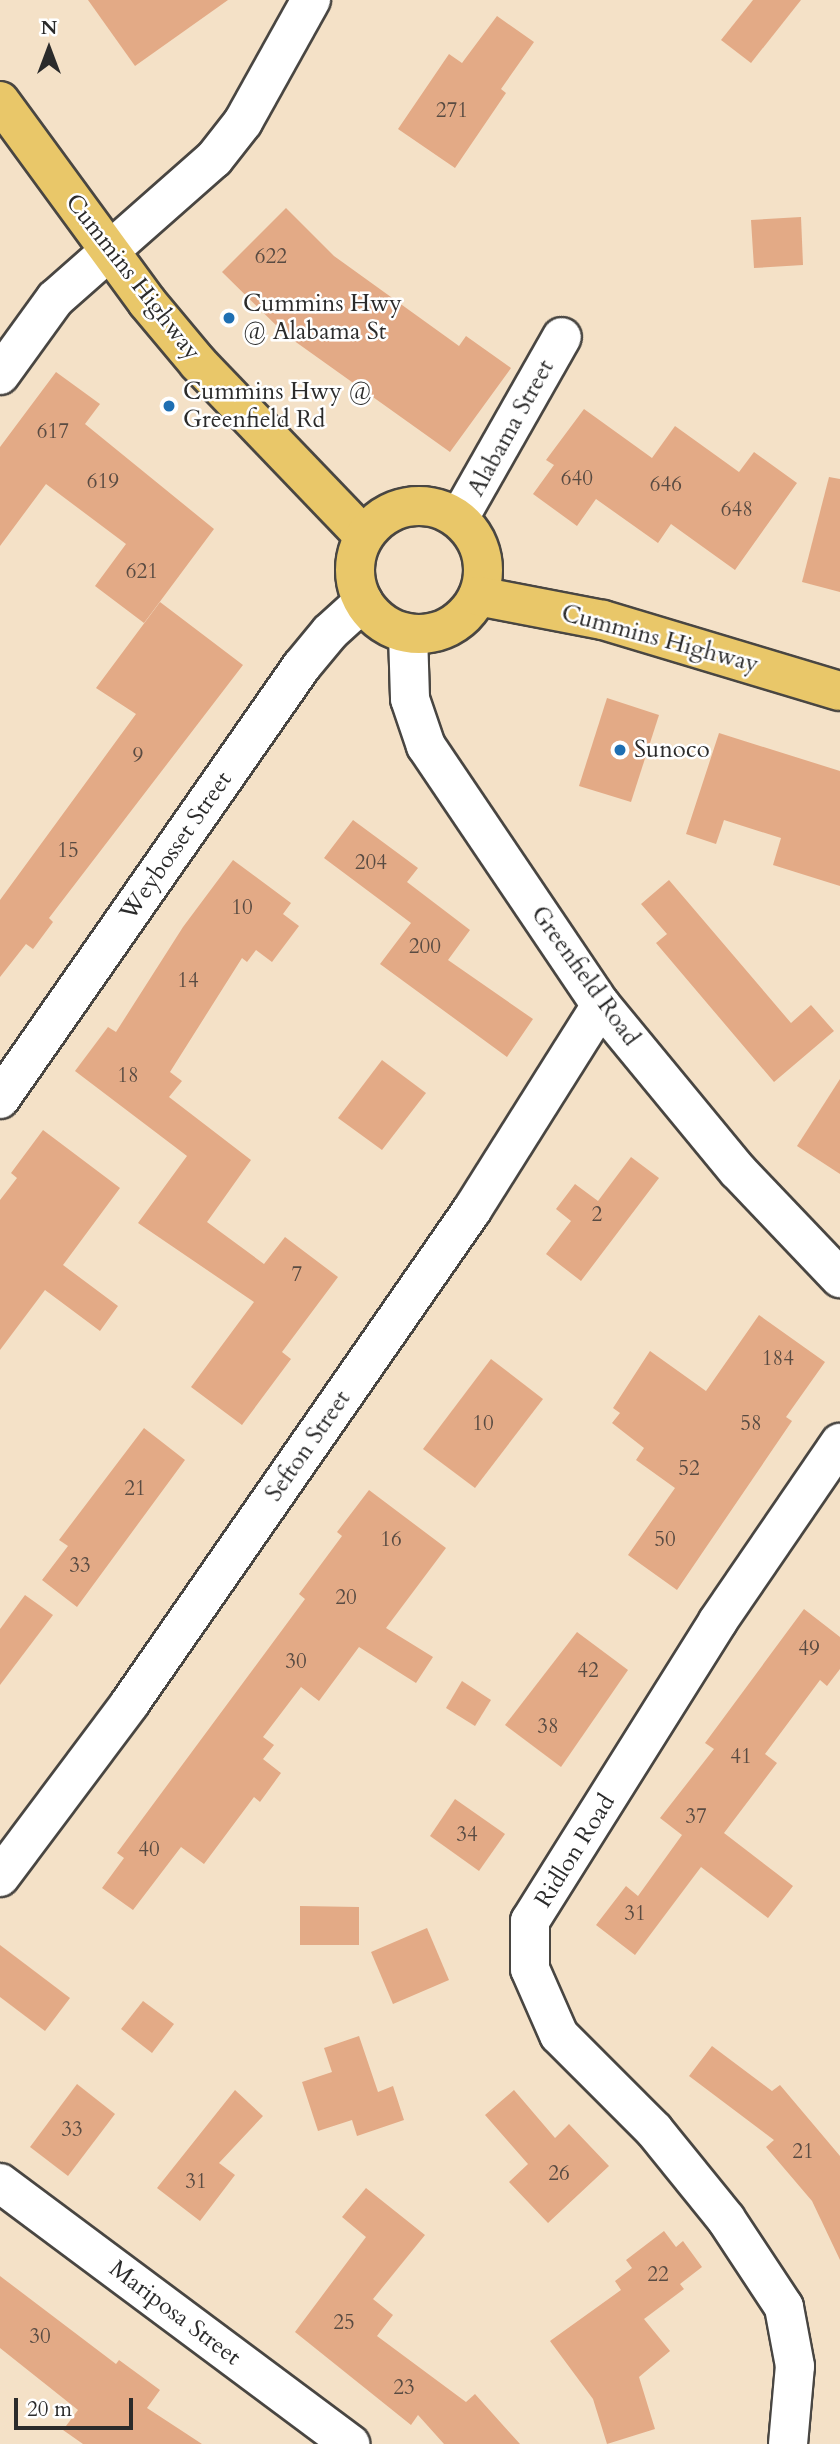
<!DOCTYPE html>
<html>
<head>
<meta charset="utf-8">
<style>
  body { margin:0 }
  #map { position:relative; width:840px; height:2444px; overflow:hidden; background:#f4e1c7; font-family:Cardo,serif }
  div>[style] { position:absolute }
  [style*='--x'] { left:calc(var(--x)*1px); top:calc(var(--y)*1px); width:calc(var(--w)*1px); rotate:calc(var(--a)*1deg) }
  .building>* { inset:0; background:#e3aa86 }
  .roads { filter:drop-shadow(2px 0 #494642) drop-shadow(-2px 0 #494642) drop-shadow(0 2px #494642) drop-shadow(0 -2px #494642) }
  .minor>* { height:38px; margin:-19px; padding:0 19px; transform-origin:19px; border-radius:19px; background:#fff }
  .primary>* { height:38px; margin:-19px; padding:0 19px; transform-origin:19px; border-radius:19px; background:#e9c769 }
  .primary>.ring { margin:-19px; padding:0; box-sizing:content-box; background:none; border:38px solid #e9c769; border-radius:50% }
  .dots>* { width:19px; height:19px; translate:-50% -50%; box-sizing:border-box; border:4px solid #fff; border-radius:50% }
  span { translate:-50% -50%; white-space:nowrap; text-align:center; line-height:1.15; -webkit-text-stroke:5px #fff; paint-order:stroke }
  .number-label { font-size:21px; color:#594b42 }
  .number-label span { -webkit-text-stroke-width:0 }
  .street-label { font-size:24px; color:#2b2b2b }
  .poi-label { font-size:24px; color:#2b2b2b }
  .left { translate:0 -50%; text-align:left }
  .north { position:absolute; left:14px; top:14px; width:70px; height:70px; -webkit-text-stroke:5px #fff; paint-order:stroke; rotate:0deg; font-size:19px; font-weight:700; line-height:28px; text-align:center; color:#2b2b2b }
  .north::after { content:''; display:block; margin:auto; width:24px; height:32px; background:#2b2b2b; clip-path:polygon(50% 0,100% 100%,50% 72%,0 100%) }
  .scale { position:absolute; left:14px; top:2398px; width:119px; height:32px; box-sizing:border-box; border:4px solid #2b2b2b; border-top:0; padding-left:9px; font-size:21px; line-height:24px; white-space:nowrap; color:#2b2b2b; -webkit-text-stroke:5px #fff; paint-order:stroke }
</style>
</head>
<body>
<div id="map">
  <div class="building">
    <div style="clip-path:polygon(88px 0,228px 0,135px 66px)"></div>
    <div style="clip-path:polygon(753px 0,801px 0,751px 63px,721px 40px)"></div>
    <div style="clip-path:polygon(497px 16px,534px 42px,501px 89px,506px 93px,455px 168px,398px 129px,449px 54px,462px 63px)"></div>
    <div style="clip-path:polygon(286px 208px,334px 256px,459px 346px,466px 336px,511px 368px,450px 452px,286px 335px,222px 272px)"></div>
    <div style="clip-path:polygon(801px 217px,803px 265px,754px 268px,751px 220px)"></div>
    <div style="clip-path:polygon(56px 372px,100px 404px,85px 424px,214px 529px,144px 623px,95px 586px,126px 544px,46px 484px,0 546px,0 447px)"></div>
    <div style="clip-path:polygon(584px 409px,652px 458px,675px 426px,739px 472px,754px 452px,797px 483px,735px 570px,671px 524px,658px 543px,596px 499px,577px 526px,533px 494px,554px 465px,546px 460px)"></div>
    <div style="clip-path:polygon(829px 477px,840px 479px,840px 592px,802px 582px)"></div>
    <div style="clip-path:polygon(160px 602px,243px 665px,49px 918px,53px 922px,33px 949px,26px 944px,0 977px,0 900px,136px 714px,96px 688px)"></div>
    <div style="clip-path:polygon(607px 698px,659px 715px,631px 802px,579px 786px)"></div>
    <div style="clip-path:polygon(719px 733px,840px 771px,840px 886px,773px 865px,781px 838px,724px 820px,716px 844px,686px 834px)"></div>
    <div style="clip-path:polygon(353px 820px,418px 868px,407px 882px,470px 930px,448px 960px,533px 1019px,507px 1057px,380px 964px,411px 923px,324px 858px)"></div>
    <div style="clip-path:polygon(233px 860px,291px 903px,283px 914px,299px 926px,272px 962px,256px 950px,247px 962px,242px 958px,170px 1072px,182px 1081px,169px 1097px,251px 1160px,207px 1222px,264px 1264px,285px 1237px,338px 1277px,282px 1352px,291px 1359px,242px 1425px,191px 1387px,254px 1302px,138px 1223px,187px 1156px,75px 1071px,108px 1027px,116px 1032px,183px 927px)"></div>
    <div style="clip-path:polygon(669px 880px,791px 1023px,811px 1005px,834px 1031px,774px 1082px,656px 943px,667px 934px,641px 904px)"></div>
    <div style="clip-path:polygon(382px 1060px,426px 1093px,382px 1150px,338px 1118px)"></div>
    <div style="clip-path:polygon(840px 1079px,840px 1174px,797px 1146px)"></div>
    <div style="clip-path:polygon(43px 1130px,120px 1188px,63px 1265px,118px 1306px,100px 1331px,45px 1290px,0 1350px,0 1200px,17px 1178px,11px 1173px)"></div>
    <div style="clip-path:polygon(631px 1157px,659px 1178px,581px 1281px,546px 1254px,571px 1221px,556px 1209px,575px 1184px,598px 1201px)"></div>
    <div style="clip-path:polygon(759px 1315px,825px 1362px,786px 1417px,792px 1421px,677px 1590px,628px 1555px,675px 1488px,636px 1460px,644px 1448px,612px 1423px,620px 1413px,613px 1408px,650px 1351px,706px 1391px)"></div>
    <div style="clip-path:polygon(491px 1359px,543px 1399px,475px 1488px,423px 1449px)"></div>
    <div style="clip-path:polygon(144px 1428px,185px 1460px,77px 1607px,42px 1580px,68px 1546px,59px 1540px)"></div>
    <div style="clip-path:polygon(369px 1490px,446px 1548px,386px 1628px,433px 1657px,416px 1683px,359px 1647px,319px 1701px,301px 1687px,263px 1737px,274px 1745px,263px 1759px,281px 1773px,260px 1802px,254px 1797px,204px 1864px,181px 1847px,133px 1910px,102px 1888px,124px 1858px,117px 1853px,305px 1599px,299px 1594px,342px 1536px,337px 1532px)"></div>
    <div style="clip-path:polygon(25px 1595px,53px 1615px,0 1685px,0 1629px)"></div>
    <div style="clip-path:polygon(804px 1609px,840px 1637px,840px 1669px,827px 1686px,820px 1680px,765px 1754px,777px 1763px,724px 1833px,793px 1886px,768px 1918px,701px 1867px,635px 1955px,596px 1925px,626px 1886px,638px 1896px,682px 1835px,660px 1818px,714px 1749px,705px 1743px)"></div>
    <div style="clip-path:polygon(577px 1632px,628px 1670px,561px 1767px,505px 1725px)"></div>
    <div style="clip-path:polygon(462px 1681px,491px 1700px,475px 1726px,446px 1708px)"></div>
    <div style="clip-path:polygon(455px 1799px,505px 1834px,479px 1871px,430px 1836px)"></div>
    <div style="clip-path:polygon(300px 1906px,359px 1907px,359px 1945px,300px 1945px)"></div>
    <div style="clip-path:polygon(427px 1928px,449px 1980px,393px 2004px,371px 1952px)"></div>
    <div style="clip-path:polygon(0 1945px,70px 1998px,45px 2031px,0 1997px)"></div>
    <div style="clip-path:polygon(143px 2001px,174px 2024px,152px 2053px,121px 2029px)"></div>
    <div style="clip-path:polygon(359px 2036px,378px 2092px,393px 2086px,404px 2120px,357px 2136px,352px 2120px,318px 2131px,302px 2082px,332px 2072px,324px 2048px)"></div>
    <div style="clip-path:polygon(712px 2046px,772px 2091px,780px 2085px,840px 2156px,840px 2260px,812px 2201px,766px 2147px,774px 2140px,689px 2076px)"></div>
    <div style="clip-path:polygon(77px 2084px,115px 2114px,68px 2176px,30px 2147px)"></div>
    <div style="clip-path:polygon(235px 2090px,263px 2116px,219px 2163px,235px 2175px,200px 2221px,157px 2188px)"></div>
    <div style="clip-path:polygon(514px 2090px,555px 2138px,569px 2124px,609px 2166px,548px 2223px,509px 2182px,528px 2164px,485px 2115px)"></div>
    <div style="clip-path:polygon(366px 2188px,425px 2235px,373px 2299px,393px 2315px,377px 2336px,466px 2402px,475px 2394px,520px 2444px,444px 2444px,418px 2415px,411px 2425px,295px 2332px,366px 2237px,342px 2217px)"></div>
    <div style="clip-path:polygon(664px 2231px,676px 2247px,683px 2241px,702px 2267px,680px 2284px,684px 2289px,644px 2319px,670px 2351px,639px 2377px,655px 2429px,607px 2444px,593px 2399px,550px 2341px,621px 2290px,615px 2281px,632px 2268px,626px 2260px)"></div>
    <div style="clip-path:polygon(0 2276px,116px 2364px,119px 2360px,160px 2390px,147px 2408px,202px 2444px,83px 2444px,63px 2430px,78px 2410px,0 2348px)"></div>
  </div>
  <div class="roads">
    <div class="minor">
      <div style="--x:0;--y:375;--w:94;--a:-54.1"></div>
      <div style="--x:55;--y:299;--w:212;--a:-41.4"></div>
      <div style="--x:214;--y:159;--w:47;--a:-51.9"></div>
      <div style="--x:243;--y:122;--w:140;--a:-60.9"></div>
      <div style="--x:459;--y:518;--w:208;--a:-60.4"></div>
      <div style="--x:408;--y:634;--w:65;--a:88.2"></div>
      <div style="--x:410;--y:699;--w:50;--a:71.2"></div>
      <div style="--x:426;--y:746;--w:313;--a:56"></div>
      <div style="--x:601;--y:1005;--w:215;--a:50.5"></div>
      <div style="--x:738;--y:1171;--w:148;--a:46.4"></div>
      <div style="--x:0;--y:1099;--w:527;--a:-55.13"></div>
      <div style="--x:301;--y:667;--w:45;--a:-50.4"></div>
      <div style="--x:330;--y:632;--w:45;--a:-42.3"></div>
      <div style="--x:0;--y:1877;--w:217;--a:-53.2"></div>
      <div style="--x:130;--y:1703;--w:600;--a:-55.25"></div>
      <div style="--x:472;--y:1210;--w:242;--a:-57.8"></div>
      <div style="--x:0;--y:2183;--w:437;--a:36.7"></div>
      <div style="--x:788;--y:2444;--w:78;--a:-84.9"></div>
      <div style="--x:795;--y:2366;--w:60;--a:-100.6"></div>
      <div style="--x:784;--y:2307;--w:105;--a:-123.4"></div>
      <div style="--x:726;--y:2219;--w:114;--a:-129"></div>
      <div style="--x:654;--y:2130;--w:134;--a:-135"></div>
      <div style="--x:559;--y:2035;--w:72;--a:-113.7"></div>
      <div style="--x:530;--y:1969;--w:48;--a:-90"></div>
      <div style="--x:530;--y:1921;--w:354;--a:-57.9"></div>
      <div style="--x:718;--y:1621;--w:216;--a:-55.6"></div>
    </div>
    <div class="primary">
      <div style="--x:0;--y:101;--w:249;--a:53.8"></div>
      <div style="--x:147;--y:302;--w:80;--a:50.1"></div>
      <div style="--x:198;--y:363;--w:238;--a:46.2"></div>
      <div class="ring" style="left:355px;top:506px;width:90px;height:90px"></div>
      <div style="--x:478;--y:596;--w:127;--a:10.9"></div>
      <div style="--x:603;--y:620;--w:247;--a:16.7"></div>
    </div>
  </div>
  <div class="dots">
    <div style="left:229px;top:318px;background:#1f6fb2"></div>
    <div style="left:169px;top:406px;background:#1f6fb2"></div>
    <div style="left:620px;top:750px;background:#1f6fb2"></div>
  </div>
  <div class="number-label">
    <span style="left:452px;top:111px">271</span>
    <span style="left:271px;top:257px">622</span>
    <span style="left:53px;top:432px">617</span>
    <span style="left:577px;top:479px">640</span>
    <span style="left:103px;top:482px">619</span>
    <span style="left:666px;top:485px">646</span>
    <span style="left:737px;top:510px">648</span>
    <span style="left:142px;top:572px">621</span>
    <span style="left:138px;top:756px">9</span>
    <span style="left:68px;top:851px">15</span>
    <span style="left:371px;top:863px">204</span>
    <span style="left:242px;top:908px">10</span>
    <span style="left:425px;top:947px">200</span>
    <span style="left:188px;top:981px">14</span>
    <span style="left:128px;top:1076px">18</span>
    <span style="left:597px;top:1215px">2</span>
    <span style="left:297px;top:1275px">7</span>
    <span style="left:778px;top:1359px">184</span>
    <span style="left:483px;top:1424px">10</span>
    <span style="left:751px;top:1424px">58</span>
    <span style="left:689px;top:1469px">52</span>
    <span style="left:135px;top:1489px">21</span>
    <span style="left:391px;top:1540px">16</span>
    <span style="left:665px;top:1540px">50</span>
    <span style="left:80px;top:1566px">33</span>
    <span style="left:346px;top:1598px">20</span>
    <span style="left:809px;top:1649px">49</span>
    <span style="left:296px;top:1662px">30</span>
    <span style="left:588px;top:1671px">42</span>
    <span style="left:548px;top:1727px">38</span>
    <span style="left:741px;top:1757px">41</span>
    <span style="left:696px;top:1817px">37</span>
    <span style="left:467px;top:1835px">34</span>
    <span style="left:149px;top:1850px">40</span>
    <span style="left:635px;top:1914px">31</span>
    <span style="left:72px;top:2130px">33</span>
    <span style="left:803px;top:2152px">21</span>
    <span style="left:559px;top:2174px">26</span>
    <span style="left:196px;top:2182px">31</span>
    <span style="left:658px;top:2275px">22</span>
    <span style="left:344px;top:2323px">25</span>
    <span style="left:40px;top:2337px">30</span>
    <span style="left:404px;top:2388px">23</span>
  </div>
  <div class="street-label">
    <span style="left:133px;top:277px;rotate:52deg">Cummins Highway</span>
    <span style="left:511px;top:428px;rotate:-61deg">Alabama Street</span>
    <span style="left:660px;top:639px;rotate:15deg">Cummins Highway</span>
    <span style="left:176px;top:846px;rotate:-55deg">Weybosset Street</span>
    <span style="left:585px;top:976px;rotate:54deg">Greenfield Road</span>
    <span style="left:308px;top:1446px;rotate:-55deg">Sefton Street</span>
    <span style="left:575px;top:1851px;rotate:-58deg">Ridlon Road</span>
    <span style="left:175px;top:2313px;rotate:37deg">Mariposa Street</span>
  </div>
  <div class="poi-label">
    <span class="left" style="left:243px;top:318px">Cummins Hwy<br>@ Alabama St</span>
    <span class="left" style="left:183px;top:406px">Cummins Hwy @<br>Greenfield Rd</span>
    <span class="left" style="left:634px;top:750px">Sunoco</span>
  </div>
  <div class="north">N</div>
  <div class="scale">20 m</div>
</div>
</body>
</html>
